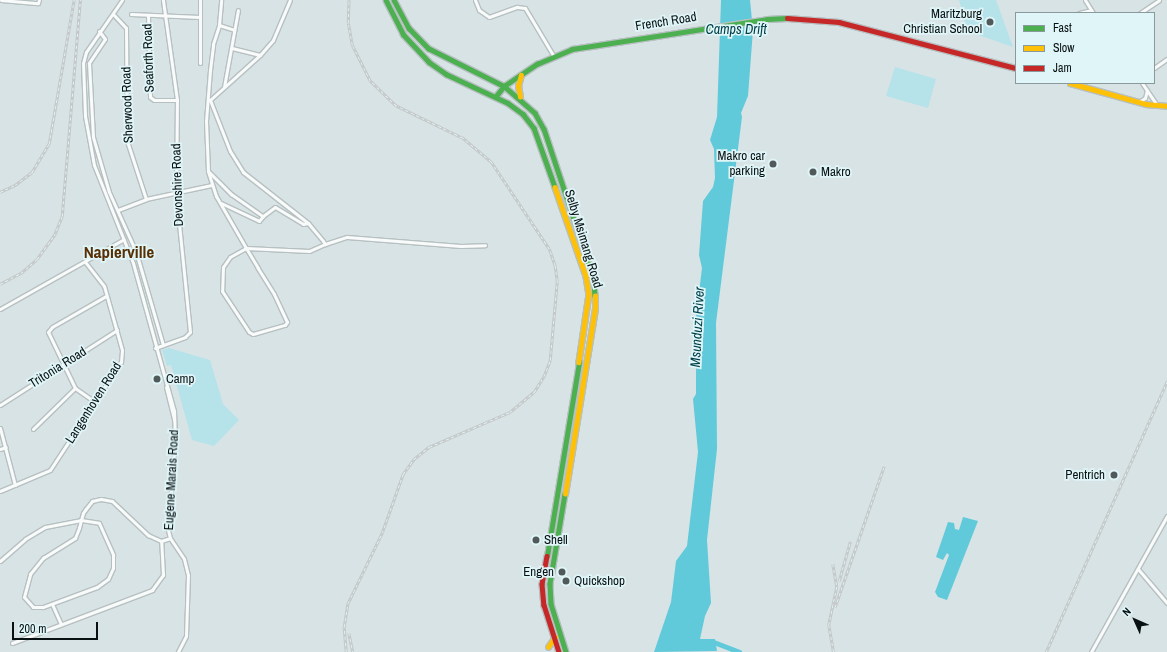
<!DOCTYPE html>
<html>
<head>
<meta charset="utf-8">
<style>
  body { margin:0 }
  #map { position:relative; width:1167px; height:652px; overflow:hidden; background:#d8e3e5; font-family:"Archivo Narrow",sans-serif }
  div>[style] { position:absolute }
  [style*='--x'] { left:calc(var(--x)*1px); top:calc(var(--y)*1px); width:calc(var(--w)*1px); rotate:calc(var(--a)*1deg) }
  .green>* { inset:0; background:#b6e2ea }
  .water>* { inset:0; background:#61cada }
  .river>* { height:5px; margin:-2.5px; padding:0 2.5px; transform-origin:2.5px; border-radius:2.5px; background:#61cada }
  .roads { filter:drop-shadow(1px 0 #b7c0c1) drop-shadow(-1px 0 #b7c0c1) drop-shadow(0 1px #b7c0c1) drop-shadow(0 -1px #b7c0c1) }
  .street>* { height:3px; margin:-1.5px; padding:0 1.5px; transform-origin:1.5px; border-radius:1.5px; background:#f9fbfb }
  .fast>* { height:4.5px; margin:-2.25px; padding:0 2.25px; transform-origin:2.25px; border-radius:2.25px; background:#4caf50 }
  .slow>* { height:4.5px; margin:-2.25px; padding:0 2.25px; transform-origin:2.25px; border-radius:2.25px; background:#ffc107 }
  .jam>* { height:4.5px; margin:-2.25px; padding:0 2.25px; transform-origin:2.25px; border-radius:2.25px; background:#c62828 }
  .rail>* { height:2.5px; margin-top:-1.25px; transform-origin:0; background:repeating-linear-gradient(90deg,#dff5f8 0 3px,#c4c7c7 0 6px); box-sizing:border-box; border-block:1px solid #c4c7c7 }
  .dots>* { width:11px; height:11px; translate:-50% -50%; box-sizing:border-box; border:2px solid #dff5f8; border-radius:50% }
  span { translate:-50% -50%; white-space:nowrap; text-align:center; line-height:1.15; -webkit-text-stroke:3.5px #dff5f8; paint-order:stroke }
  .poi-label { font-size:13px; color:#091011 }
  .right { translate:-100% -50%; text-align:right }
  .left { translate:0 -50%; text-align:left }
  .street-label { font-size:13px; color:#091011 }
  .water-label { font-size:14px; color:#004049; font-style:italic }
  .district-label { font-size:17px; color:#582f03; font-weight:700 }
  .legend { position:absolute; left:1015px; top:12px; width:140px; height:72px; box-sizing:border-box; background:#dff5f8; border:1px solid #89999c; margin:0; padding:5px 7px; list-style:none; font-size:12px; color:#091011 }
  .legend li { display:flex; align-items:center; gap:8px; height:20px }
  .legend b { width:20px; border:1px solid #89999c }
  .north { position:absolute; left:1115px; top:600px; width:40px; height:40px; -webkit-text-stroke:3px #dff5f8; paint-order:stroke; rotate:315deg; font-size:11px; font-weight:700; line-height:16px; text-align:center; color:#091011 }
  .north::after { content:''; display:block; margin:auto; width:14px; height:18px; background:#091011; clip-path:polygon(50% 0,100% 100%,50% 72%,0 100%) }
  .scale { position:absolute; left:12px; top:622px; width:86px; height:18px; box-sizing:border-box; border:2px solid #091011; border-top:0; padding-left:5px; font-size:12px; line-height:14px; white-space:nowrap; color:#091011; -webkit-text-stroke:3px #dff5f8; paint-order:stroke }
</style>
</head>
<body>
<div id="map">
  <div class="green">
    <div style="clip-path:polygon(959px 0,996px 0,1013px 47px,967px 31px)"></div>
    <div style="clip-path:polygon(895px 67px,936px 79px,928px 108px,886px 96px)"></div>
    <div style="clip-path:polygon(169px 348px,210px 360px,223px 404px,239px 420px,214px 446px,192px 440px,171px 365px,167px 366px,162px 350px)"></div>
  </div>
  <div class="water">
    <div style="clip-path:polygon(721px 0,750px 0,753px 30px,748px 96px,741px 113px,742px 117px,716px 323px,717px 449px,707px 540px,711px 603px,705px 616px,700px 639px,715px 639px,717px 651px,654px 652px,671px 602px,676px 561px,687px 546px,698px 452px,693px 399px,696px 394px,696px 317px,702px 268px,699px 255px,703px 201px,713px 187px,715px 178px,714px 149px,710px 140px,717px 117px)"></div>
    <div style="clip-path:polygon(963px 517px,978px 521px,947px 600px,938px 597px,935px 592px,949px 555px,947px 553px,943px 560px,936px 557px,948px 522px,954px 523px,955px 529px,959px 530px)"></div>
  </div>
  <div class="river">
    <div style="--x:711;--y:641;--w:30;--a:21"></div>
  </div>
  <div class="roads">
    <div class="street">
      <div style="--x:1;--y:0;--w:37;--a:5"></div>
      <div style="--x:38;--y:3;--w:3;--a:-72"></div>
      <div style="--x:122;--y:0;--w:63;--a:124.7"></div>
      <div style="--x:86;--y:52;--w:11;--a:105"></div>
      <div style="--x:83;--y:63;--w:53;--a:87.8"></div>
      <div style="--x:85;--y:116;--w:50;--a:79.6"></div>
      <div style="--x:94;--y:165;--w:105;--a:68.3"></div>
      <div style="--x:133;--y:263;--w:154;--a:74.5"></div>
      <div style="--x:174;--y:411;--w:28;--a:88"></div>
      <div style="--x:175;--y:439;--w:91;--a:94.4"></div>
      <div style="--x:168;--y:530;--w:8;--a:76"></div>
      <div style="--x:170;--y:538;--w:25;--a:56"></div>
      <div style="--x:184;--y:559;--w:16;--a:76"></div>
      <div style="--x:188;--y:575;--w:61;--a:91.9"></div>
      <div style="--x:186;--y:636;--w:18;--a:117"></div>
      <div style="--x:475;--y:0;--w:11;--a:68"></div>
      <div style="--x:479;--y:10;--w:12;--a:35"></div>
      <div style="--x:489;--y:17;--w:30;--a:-20"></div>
      <div style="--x:517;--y:7;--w:8;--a:7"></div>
      <div style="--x:525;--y:8;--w:55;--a:59.2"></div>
      <div style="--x:1085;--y:0;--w:15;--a:58"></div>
      <div style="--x:1079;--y:13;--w:12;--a:-14"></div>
      <div style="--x:1140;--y:13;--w:23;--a:-34"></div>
      <div style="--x:113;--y:14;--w:19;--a:47"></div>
      <div style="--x:126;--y:28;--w:113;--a:89.5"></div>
      <div style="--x:127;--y:141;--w:61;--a:71.9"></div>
      <div style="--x:131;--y:14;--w:69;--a:2.5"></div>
      <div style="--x:148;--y:15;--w:82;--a:88.6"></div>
      <div style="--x:150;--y:97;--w:5;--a:37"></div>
      <div style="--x:154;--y:100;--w:23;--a:0"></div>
      <div style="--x:219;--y:25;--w:16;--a:18"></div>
      <div style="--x:99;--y:31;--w:10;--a:53"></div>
      <div style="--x:105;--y:39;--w:29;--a:124"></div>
      <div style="--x:89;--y:63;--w:74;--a:86.9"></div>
      <div style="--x:93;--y:137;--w:57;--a:73.8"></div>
      <div style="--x:109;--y:192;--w:66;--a:65.8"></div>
      <div style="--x:136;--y:252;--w:97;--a:73.8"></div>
      <div style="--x:260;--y:55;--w:20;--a:-49"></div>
      <div style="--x:273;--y:40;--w:43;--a:-67"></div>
      <div style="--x:200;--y:63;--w:63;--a:-90"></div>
      <div style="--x:1154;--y:68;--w:16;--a:-35"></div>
      <div style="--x:1142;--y:83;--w:27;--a:56"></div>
      <div style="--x:224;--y:87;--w:78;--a:-79.7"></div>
      <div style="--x:208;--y:100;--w:2;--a:0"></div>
      <div style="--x:210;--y:100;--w:55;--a:68.6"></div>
      <div style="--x:230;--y:151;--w:25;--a:58"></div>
      <div style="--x:243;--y:172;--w:83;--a:38.1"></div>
      <div style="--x:210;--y:100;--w:67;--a:-42"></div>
      <div style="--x:260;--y:55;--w:29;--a:-166"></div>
      <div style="--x:1139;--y:102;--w:7;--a:-34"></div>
      <div style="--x:1145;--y:98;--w:8;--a:-76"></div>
      <div style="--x:208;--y:171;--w:33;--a:45"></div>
      <div style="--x:231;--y:194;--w:39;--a:35"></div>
      <div style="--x:263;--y:216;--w:15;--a:-37"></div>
      <div style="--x:275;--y:207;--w:33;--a:31"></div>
      <div style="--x:303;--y:224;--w:5;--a:-11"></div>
      <div style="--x:308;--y:223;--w:23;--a:50"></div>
      <div style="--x:323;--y:241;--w:4;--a:56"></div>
      <div style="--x:325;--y:244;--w:17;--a:156"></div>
      <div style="--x:309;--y:251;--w:63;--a:-177.3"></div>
      <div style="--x:246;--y:248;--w:18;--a:151"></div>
      <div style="--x:230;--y:257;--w:12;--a:125"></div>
      <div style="--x:223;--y:267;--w:24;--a:92"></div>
      <div style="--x:222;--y:291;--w:49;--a:56.6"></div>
      <div style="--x:249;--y:332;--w:4;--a:27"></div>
      <div style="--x:253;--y:334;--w:33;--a:-16"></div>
      <div style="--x:285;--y:325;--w:4;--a:-56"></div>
      <div style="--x:287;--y:322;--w:31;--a:-115"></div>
      <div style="--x:274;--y:294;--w:31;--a:-122"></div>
      <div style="--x:258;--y:268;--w:23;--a:-121"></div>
      <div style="--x:246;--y:248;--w:60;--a:-120"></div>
      <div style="--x:216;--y:196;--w:26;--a:-108"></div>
      <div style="--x:208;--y:171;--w:50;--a:-92.3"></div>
      <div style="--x:206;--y:121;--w:51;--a:-85.5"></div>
      <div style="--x:210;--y:70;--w:26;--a:-83"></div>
      <div style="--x:213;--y:44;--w:20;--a:-72"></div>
      <div style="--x:219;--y:25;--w:25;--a:-85"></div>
      <div style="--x:221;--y:203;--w:42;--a:25.3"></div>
      <div style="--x:259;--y:221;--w:6;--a:-51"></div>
      <div style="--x:118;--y:210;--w:30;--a:-21"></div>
      <div style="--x:146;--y:199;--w:67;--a:-12"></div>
      <div style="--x:325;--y:244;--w:23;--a:-18"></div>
      <div style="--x:347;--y:237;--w:114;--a:4.5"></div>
      <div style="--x:461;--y:246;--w:24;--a:-2"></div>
      <div style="--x:0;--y:309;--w:142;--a:-29.4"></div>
      <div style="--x:155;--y:348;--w:32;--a:-20"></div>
      <div style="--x:185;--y:337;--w:7;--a:-45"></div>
      <div style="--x:190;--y:332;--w:140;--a:-95.8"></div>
      <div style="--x:176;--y:193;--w:93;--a:-89.4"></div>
      <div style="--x:177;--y:100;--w:101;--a:-98"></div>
      <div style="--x:166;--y:387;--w:34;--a:76"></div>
      <div style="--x:95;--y:402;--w:24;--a:-145"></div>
      <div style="--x:75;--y:388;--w:62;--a:-115.7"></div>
      <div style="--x:48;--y:332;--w:6;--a:-51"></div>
      <div style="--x:52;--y:327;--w:62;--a:-29.9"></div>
      <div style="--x:0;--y:405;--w:139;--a:-32.7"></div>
      <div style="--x:0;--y:428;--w:59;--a:75.3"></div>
      <div style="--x:33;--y:429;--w:59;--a:-44.3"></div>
      <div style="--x:0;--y:449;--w:6;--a:-18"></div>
      <div style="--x:0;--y:491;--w:54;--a:-22.8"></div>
      <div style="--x:50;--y:470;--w:129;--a:-56.7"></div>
      <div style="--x:121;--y:362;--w:12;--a:-85"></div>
      <div style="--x:122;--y:350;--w:66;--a:-105.7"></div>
      <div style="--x:104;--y:286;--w:31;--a:-128"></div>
      <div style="--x:0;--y:561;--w:33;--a:-41"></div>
      <div style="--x:25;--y:539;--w:23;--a:-31"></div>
      <div style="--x:45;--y:527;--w:37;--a:-11"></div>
      <div style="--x:81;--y:520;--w:18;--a:9"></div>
      <div style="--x:99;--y:523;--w:35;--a:66"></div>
      <div style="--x:113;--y:555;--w:13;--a:90"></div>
      <div style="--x:113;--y:568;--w:12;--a:114"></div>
      <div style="--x:108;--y:579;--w:14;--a:144"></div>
      <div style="--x:97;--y:587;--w:58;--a:159.7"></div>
      <div style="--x:43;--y:607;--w:10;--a:180"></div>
      <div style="--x:33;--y:607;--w:13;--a:-132"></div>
      <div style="--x:24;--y:597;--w:24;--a:-75"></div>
      <div style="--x:30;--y:574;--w:21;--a:-51"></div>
      <div style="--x:43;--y:558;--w:38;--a:-32"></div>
      <div style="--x:75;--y:538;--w:11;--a:-68"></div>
      <div style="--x:79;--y:528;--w:8;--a:-76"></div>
      <div style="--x:81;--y:520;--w:7;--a:-74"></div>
      <div style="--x:83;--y:513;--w:4;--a:-56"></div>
      <div style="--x:85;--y:510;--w:11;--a:-52"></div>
      <div style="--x:92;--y:501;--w:9;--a:-13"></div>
      <div style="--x:101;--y:499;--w:11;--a:10"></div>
      <div style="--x:112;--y:501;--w:50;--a:43.4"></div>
      <div style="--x:148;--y:535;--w:14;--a:25"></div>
      <div style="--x:161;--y:541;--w:9;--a:-18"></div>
      <div style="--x:1138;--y:569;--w:45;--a:49.5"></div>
      <div style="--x:52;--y:604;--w:22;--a:66"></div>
      <div style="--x:12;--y:643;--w:150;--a:-20.7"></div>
      <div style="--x:152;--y:590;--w:19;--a:-54"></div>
      <div style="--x:163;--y:575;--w:34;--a:-93"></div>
      <div style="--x:1091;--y:652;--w:156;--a:-60.8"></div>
    </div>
    <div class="fast">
      <div style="--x:386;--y:0;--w:38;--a:63"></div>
      <div style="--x:403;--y:34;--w:38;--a:47"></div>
      <div style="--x:429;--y:62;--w:21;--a:35"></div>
      <div style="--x:446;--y:74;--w:68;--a:25.1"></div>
      <div style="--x:508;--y:103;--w:19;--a:36"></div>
      <div style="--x:523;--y:114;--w:18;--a:52"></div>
      <div style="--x:534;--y:128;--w:63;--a:70.4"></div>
      <div style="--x:394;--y:0;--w:32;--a:62"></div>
      <div style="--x:409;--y:28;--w:28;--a:46"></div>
      <div style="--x:428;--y:48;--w:85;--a:26.6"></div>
      <div style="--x:504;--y:86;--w:41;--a:41.1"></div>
      <div style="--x:535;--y:113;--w:18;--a:61"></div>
      <div style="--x:544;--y:129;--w:158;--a:71.6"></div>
      <div style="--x:594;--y:279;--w:17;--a:87"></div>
      <div style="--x:496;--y:96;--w:13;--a:-51"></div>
      <div style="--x:504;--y:86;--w:40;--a:-34"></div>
      <div style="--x:537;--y:64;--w:38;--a:-23"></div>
      <div style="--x:572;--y:49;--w:197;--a:-8.7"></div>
      <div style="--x:767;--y:19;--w:20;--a:-3"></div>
      <div style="--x:565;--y:494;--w:91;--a:99.5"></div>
      <div style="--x:550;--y:584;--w:20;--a:87"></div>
      <div style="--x:551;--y:604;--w:50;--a:72.6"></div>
      <div style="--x:547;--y:556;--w:197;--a:-80.6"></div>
    </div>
    <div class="slow">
      <div style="--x:1070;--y:83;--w:79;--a:15.4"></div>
      <div style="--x:1146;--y:104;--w:21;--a:5"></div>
      <div style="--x:520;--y:97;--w:11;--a:-100"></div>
      <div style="--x:518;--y:86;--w:11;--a:-75"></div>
      <div style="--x:555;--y:187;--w:94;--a:70.8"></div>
      <div style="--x:586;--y:276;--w:18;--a:81"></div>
      <div style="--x:589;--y:294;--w:69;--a:98.4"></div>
      <div style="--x:565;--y:494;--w:188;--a:-80.8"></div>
      <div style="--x:595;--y:308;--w:12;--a:-90"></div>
      <div style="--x:548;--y:647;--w:12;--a:-55"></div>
    </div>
    <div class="jam">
      <div style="--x:787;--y:18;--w:52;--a:4.4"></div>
      <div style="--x:839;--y:22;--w:183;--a:14.6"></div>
      <div style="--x:547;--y:556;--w:28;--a:100"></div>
      <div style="--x:542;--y:584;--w:21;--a:85"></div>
      <div style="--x:544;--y:605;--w:49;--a:72.3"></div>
    </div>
  </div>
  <div class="rail">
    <div style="--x:0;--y:192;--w:17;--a:-25"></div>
    <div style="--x:15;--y:185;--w:21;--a:-37"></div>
    <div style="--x:32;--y:172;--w:33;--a:-59"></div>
    <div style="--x:49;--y:144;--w:146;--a:-80.2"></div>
    <div style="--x:0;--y:284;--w:24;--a:-28"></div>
    <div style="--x:21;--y:273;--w:21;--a:-41"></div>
    <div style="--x:37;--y:259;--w:29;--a:-54"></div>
    <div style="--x:54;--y:236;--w:22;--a:-68"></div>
    <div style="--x:62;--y:216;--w:217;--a:-85.2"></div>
    <div style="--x:833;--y:564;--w:23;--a:80"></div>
    <div style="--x:837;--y:587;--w:39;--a:102"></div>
    <div style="--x:829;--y:625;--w:27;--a:80"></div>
    <div style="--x:839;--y:581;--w:41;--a:-74.2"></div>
    <div style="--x:835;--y:607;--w:149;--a:-70.8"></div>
    <div style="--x:349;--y:633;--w:19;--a:78"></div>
    <div style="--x:346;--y:652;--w:25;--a:-95"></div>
    <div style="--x:344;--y:627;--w:24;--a:-81"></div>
    <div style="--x:348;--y:603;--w:78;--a:-64.1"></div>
    <div style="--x:382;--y:533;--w:63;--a:-70.4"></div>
    <div style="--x:403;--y:474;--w:19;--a:-54"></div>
    <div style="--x:414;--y:459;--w:19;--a:-39"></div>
    <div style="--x:429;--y:447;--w:88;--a:-23.4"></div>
    <div style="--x:510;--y:412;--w:31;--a:-40"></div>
    <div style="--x:534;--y:392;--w:19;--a:-58"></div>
    <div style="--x:544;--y:376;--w:17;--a:-69"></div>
    <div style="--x:550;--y:360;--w:79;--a:-84.9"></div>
    <div style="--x:557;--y:281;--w:15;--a:-98"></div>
    <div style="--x:555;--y:266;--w:18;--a:-109"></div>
    <div style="--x:549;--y:249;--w:105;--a:-123.7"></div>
    <div style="--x:491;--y:162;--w:38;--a:-140"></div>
    <div style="--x:462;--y:138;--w:73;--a:-154.1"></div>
    <div style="--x:396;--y:106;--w:36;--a:-136"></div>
    <div style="--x:370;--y:81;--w:40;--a:-116.6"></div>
    <div style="--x:352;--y:45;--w:22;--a:-100"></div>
    <div style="--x:348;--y:23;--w:23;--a:-88"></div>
    <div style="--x:1046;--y:652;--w:297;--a:-65.9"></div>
  </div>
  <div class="dots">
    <div style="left:990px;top:22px;background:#515a5b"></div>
    <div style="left:773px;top:164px;background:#515a5b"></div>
    <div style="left:813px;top:172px;background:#515a5b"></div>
    <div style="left:157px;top:379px;background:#515a5b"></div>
    <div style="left:1114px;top:475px;background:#515a5b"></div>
    <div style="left:536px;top:540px;background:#515a5b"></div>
    <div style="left:562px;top:572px;background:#515a5b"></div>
    <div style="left:566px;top:581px;background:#515a5b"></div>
  </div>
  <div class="poi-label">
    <span class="right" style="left:982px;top:22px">Maritzburg<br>Christian School</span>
    <span class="right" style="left:765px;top:164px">Makro car<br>parking</span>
    <span class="left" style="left:821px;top:172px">Makro</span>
    <span class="left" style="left:166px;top:379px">Camp</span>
    <span class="right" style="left:1105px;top:475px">Pentrich</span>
    <span class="left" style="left:544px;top:540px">Shell</span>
    <span class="right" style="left:554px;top:572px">Engen</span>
    <span class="left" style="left:574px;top:581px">Quickshop</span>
  </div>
  <div class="street-label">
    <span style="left:666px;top:22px;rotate:-9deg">French Road</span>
    <span style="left:149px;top:58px;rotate:-92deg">Seaforth Road</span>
    <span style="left:128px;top:105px;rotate:-92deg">Sherwood Road</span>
    <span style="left:178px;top:185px;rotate:-92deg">Devonshire Road</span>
    <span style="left:583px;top:239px;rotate:73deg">Selby Msimang Road</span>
    <span style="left:58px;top:368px;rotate:-32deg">Tritonia Road</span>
    <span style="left:94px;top:403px;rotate:-58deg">Langenhoven Road</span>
    <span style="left:172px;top:480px;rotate:-87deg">Eugene Marais Road</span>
  </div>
  <div class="water-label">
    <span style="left:736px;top:29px">Camps Drift</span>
    <span style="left:697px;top:327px;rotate:-87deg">Msunduzi River</span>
  </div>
  <div class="district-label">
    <span style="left:119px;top:252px">Napierville</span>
  </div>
  <ul class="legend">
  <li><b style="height:5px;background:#4caf50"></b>Fast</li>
  <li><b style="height:5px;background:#ffc107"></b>Slow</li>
  <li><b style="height:5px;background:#c62828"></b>Jam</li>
  </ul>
  <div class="north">N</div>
  <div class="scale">200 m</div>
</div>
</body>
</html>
